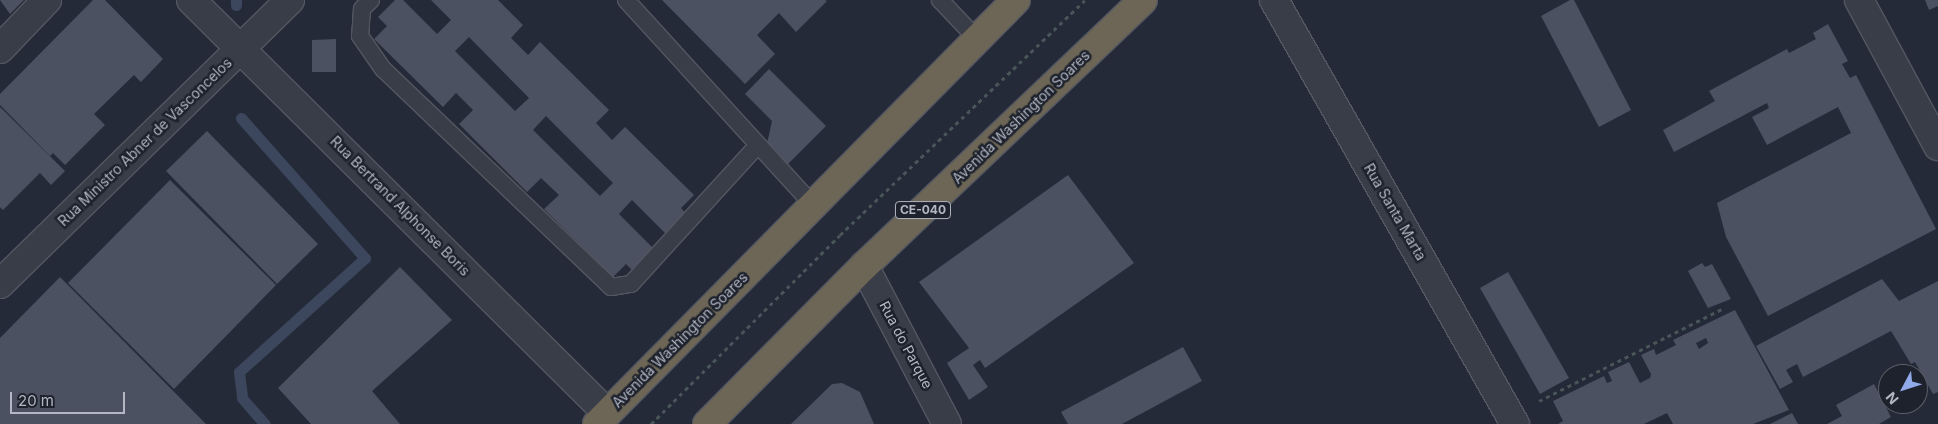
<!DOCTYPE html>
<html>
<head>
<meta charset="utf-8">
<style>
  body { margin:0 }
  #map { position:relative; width:1938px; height:424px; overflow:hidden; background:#242a37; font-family:Inter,sans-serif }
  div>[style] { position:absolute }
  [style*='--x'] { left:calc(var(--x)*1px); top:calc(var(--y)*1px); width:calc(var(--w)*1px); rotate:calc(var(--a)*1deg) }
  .stream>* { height:11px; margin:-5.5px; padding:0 5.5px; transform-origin:5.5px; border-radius:5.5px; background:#3c475e }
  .building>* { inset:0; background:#4b5160 }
  .path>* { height:3px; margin-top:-1.5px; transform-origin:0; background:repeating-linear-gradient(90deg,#485559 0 4px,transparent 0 8px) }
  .roads { filter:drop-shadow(1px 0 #535762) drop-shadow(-1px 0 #535762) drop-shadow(0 1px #535762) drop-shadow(0 -1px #535762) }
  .lane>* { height:16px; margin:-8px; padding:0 8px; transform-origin:8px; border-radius:8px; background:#383d48 }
  .street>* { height:28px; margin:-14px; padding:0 14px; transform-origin:14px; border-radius:14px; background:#383d48 }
  .highway>* { height:28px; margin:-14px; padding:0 14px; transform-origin:14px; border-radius:14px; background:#6d6656 }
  span { translate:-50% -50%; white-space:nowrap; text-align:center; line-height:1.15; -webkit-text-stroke:5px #1d222c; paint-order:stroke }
  .shield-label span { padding:1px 4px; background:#1d222c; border:1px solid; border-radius:4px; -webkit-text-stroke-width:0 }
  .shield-label { font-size:12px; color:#b3b7c4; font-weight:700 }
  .street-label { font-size:14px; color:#b3b7c4 }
  .north { position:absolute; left:1878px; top:364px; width:50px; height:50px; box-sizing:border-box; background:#1d222c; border:1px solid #595e69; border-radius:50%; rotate:230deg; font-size:14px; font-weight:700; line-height:20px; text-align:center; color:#b3b7c4 }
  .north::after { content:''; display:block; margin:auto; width:18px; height:22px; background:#91aaea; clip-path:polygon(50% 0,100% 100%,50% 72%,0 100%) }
  .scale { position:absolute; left:10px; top:392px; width:115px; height:22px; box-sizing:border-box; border:2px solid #b3b7c4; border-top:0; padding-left:6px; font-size:15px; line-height:18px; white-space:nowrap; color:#b3b7c4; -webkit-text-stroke:4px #1d222c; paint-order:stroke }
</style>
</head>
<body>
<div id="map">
  <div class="stream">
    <div style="--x:236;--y:0;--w:5;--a:90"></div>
    <div style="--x:241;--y:118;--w:187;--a:48.5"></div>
    <div style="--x:365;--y:258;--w:170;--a:137.9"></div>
    <div style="--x:239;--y:372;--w:26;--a:83"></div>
    <div style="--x:242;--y:398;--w:35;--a:49"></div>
  </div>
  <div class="building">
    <div style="clip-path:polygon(0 0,24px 0,10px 14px)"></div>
    <div style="clip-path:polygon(93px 0,105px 0,163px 59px,141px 82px,134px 75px,94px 114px,105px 125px,65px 165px,53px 153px,50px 156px,0 105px,0 94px)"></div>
    <div style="clip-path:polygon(evenodd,395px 0,403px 0,437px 34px,451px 20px,431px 0,498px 0,523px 25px,511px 38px,528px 55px,540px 42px,609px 110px,596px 123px,612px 140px,625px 127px,694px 195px,681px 208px,689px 217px,669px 237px,632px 200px,619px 214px,656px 251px,635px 273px,626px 264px,613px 277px,544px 209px,559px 195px,541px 178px,527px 192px,459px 124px,473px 110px,456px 93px,443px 107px,374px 39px,387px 26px,378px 17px,395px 0,469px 37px,529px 98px,515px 111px,455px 51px,469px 37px,395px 0,546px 116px,613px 183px,600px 196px,533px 130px,546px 116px)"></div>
    <div style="clip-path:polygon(662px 0,825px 0,827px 1px,796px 32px,779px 13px,757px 35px,775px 54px,745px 84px)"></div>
    <div style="clip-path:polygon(1570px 0,1574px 0,1631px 110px,1599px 127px,1541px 16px)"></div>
    <div style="clip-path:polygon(1925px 0,1938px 0,1938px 6px,1929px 10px)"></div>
    <div style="clip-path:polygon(1828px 24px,1848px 61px,1842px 64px,1850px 78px,1856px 75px,1936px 229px,1768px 316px,1726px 237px,1717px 203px,1851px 133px,1838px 107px,1767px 145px,1752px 117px,1769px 108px,1767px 103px,1674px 152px,1663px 130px,1715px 101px,1709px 91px,1787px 49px,1789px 53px,1816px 39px,1813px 33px)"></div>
    <div style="clip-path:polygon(336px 39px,336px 72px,312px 72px,312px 40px)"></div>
    <div style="clip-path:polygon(769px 69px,826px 126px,786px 166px,766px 148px,772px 121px,745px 94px)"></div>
    <div style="clip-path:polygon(0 107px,65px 171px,51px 185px,40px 173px,3px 210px,0 207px)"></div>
    <div style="clip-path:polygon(207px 131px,318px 244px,277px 284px,166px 171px)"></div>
    <div style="clip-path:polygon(1068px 175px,1134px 263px,985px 368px,980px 360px,973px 365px,988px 387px,969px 400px,947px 363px,969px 348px,919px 282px)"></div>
    <div style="clip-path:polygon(170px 180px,276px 285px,174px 389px,68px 283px)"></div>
    <div style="clip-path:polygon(1702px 263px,1705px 267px,1712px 264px,1731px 299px,1708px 308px,1688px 271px)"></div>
    <div style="clip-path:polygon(400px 267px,452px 320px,372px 391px,400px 424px,311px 424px,278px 388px)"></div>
    <div style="clip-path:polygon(1508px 272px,1569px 378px,1540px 394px,1480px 288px)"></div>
    <div style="clip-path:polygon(60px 277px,206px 424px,0 424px,0 338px)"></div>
    <div style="clip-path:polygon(1882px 279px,1899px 301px,1938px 281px,1938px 392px,1933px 394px,1915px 362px,1911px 364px,1891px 331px,1803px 377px,1797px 364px,1786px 370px,1793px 382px,1780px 389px,1756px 346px)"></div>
    <div style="clip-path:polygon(evenodd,1735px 310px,1789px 410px,1753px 424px,1673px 424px,1667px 413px,1644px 424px,1558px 424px,1563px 421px,1553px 401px,1604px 376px,1607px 383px,1612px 381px,1608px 372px,1629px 362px,1640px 383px,1650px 378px,1651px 374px,1641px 355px,1654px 349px,1656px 355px,1676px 345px,1673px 340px,1735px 310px,1706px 338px,1708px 343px,1699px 349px,1696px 343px,1706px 338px)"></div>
    <div style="clip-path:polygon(1183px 347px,1202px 381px,1122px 424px,1068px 424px,1061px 412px)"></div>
    <div style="clip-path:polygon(842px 383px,860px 392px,874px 424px,791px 424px,832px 384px)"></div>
    <div style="clip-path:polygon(1874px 384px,1891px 417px,1879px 424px,1827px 424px,1842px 416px,1836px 405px)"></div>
    <div style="clip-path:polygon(1792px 413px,1798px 424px,1770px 424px)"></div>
  </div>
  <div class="path">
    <div style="--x:1539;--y:401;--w:205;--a:-26.7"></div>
    <div style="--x:651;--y:424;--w:267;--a:-45"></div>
    <div style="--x:840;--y:235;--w:339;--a:-43.8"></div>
  </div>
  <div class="roads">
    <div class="lane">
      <div style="--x:371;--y:0;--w:13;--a:135"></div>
      <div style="--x:362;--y:9;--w:27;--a:94"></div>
      <div style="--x:360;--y:36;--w:40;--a:55.1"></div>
      <div style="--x:383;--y:69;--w:315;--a:43.7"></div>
      <div style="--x:611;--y:287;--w:20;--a:-9"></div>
      <div style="--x:631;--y:284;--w:187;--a:-47.6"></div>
      <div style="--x:626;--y:0;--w:277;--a:47.6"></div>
      <div style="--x:940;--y:0;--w:52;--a:46.5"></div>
    </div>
    <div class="street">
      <div style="--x:191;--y:0;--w:586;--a:44.79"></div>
      <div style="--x:1274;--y:0;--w:488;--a:60.4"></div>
      <div style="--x:1859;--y:0;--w:166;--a:61.6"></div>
      <div style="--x:0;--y:49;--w:68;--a:-46.2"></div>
      <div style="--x:864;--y:266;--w:178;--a:62.3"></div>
      <div style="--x:0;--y:284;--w:406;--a:-44.4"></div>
    </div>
    <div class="highway">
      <div style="--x:597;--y:424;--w:596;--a:-45.34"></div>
      <div style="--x:707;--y:424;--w:223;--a:-45.2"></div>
      <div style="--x:864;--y:266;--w:385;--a:-43.6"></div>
    </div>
  </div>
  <div class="shield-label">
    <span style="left:923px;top:210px">CE-040</span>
  </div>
  <div class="street-label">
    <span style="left:1021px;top:117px;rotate:-44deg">Avenida Washington Soares</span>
    <span style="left:145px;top:142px;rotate:-44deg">Rua Ministro Abner de Vasconcelos</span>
    <span style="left:400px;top:206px;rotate:45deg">Rua Bertrand Alphonse Boris</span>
    <span style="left:1395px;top:212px;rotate:60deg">Rua Santa Marta</span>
    <span style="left:680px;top:340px;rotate:-45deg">Avenida Washington Soares</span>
    <span style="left:906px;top:345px;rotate:62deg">Rua do Parque</span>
  </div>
  <div class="north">N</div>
  <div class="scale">20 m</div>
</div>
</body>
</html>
